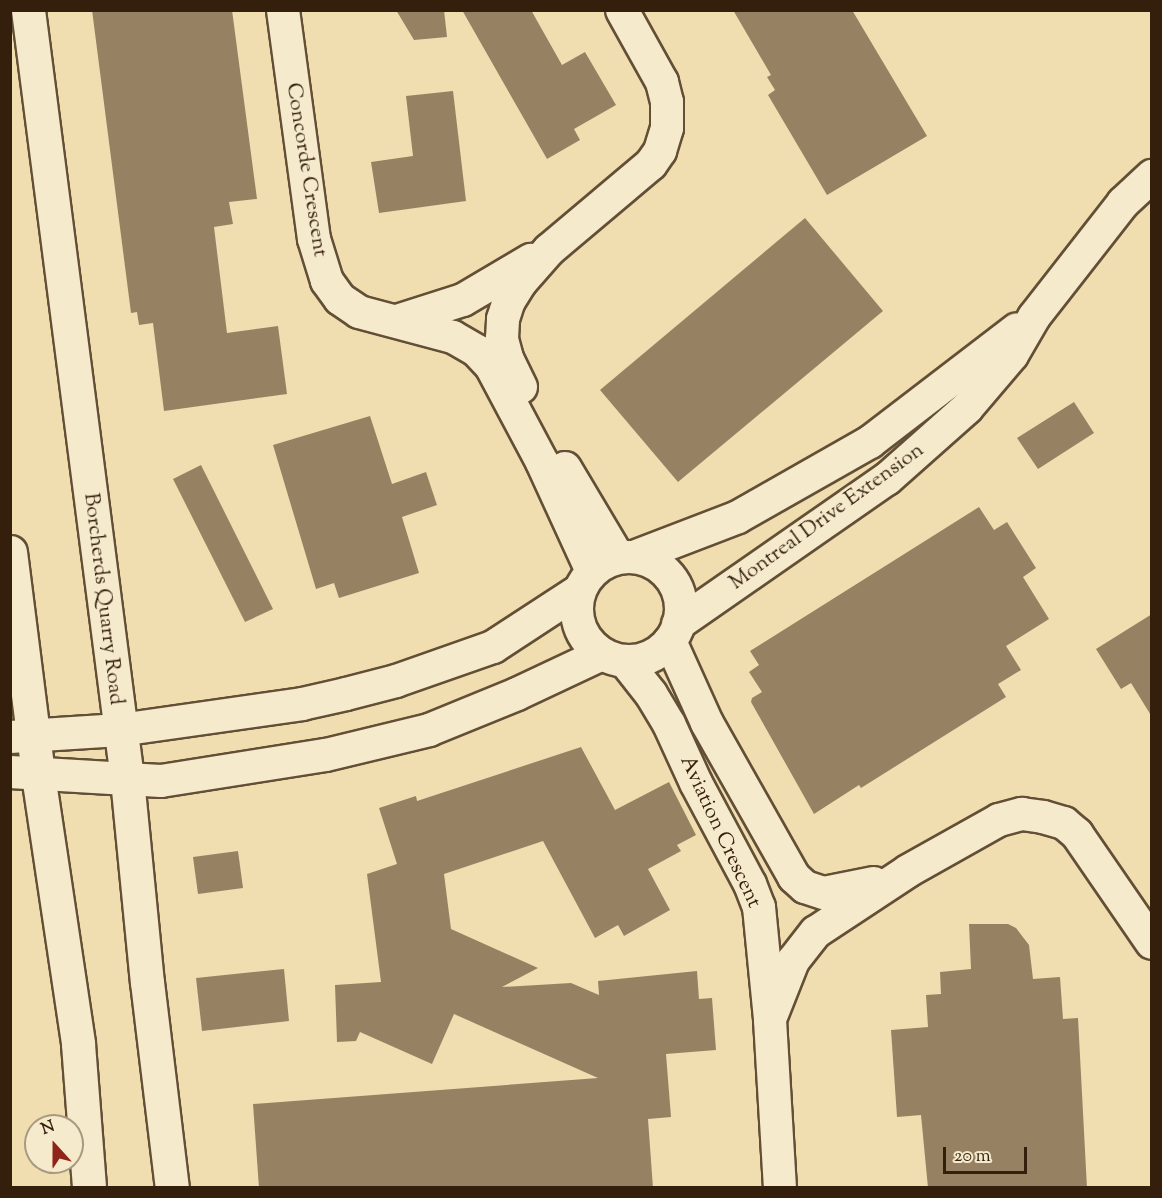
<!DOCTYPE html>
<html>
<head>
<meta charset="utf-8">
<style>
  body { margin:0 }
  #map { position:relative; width:1162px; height:1198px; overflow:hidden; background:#f0deb0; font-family:"Sorts Mill Goudy",serif }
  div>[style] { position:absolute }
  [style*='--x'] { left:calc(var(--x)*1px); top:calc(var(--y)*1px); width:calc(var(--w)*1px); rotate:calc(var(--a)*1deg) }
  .building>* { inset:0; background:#968262 }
  .roads { filter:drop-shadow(2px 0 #634f36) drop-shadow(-2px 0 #634f36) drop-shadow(0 2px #634f36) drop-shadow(0 -2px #634f36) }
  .minor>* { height:32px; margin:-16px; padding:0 16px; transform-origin:16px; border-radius:16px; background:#f5eacc }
  .minor>.ring { margin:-16px; padding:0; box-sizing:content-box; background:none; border:32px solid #f5eacc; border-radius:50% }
  .secondary>* { height:33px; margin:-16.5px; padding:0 16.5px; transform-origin:16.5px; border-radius:16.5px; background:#f5eacc }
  span { translate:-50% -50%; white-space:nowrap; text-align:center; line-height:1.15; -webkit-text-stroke:4.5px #f5eacc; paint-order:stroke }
  .street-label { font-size:21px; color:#341f0d }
  .frame { position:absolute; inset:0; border:12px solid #341f0d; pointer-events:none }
  .north { position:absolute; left:24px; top:1114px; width:60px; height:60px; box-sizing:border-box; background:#f5eacc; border:2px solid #a89980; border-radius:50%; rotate:339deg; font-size:16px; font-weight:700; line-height:24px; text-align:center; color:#341f0d }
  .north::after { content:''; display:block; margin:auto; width:21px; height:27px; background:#8f2418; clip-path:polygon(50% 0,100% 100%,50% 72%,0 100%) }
  .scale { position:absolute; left:943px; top:1147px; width:84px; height:27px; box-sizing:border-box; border:3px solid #341f0d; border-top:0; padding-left:8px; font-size:18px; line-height:21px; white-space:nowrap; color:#341f0d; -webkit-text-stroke:4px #f5eacc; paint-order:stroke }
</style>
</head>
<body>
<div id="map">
  <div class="building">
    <div style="clip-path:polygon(92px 10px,232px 10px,257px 199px,229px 202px,233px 224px,214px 227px,227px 333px,278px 326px,287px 394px,164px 411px,153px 323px,139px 325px,137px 312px,131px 313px)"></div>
    <div style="clip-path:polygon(396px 10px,444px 10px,447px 37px,414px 40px)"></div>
    <div style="clip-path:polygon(462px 10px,531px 10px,562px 65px,585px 52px,616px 105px,574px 129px,580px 140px,547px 159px)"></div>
    <div style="clip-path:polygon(733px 10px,852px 10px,927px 136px,827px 195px,768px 95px,775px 90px,767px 77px,771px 75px)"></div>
    <div style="clip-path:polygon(453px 91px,466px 201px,379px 213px,371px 162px,413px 156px,406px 96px)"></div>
    <div style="clip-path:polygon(805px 218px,883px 311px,678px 482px,600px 390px)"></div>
    <div style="clip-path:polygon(1074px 402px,1094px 433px,1038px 469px,1017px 438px)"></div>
    <div style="clip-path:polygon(370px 416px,392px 484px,426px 472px,437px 505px,402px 517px,419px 573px,339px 598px,334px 583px,316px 589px,273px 445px)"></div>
    <div style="clip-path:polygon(201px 465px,273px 609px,245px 622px,173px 479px)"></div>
    <div style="clip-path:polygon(979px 507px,994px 530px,1007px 522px,1036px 568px,1023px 577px,1049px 619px,1006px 646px,1021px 670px,998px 684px,1006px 697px,861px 788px,859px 785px,814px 814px,751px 702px,752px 698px,762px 692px,749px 672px,759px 665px,750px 651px)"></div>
    <div style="clip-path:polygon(1152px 614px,1152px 717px,1131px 683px,1121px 689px,1096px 649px)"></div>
    <div style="clip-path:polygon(581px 747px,615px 810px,669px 782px,696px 835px,677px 845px,681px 851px,648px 869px,670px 910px,624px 936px,618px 925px,595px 938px,543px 841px,444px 874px,451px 929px,538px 968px,502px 987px,571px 983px,599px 995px,598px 981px,697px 971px,699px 999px,712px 998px,716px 1050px,666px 1054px,671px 1117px,648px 1119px,653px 1188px,259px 1188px,253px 1104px,598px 1078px,454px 1014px,432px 1064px,360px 1032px,356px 1041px,337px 1042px,335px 985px,381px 982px,367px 874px,397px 864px,379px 808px,416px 796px,417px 801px)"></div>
    <div style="clip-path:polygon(238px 851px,243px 888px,198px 894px,193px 857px)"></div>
    <div style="clip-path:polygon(969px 924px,1008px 924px,1016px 928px,1029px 945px,1033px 979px,1060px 977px,1063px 1019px,1078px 1018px,1087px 1188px,928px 1188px,921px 1115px,897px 1117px,891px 1030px,928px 1027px,926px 995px,941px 994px,940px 972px,971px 969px)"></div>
    <div style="clip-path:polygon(284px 969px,289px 1021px,202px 1031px,196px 978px)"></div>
  </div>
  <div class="roads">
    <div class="minor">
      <div style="--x:283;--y:10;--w:231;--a:82.3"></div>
      <div style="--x:314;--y:239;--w:44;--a:72.8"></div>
      <div style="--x:327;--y:281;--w:22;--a:54"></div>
      <div style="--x:340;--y:299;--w:23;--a:34"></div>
      <div style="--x:359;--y:312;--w:97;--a:14.9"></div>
      <div style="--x:453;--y:337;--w:28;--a:30"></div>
      <div style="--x:477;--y:351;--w:21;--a:47"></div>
      <div style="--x:491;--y:366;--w:109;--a:62"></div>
      <div style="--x:542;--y:462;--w:120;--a:65.4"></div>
      <div style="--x:397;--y:321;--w:69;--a:-17.7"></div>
      <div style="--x:463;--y:300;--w:79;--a:-30.5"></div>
      <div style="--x:521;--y:387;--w:32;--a:-116"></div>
      <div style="--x:507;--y:358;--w:20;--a:-105"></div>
      <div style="--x:502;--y:339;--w:20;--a:-87"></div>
      <div style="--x:503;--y:319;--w:19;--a:-72"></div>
      <div style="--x:509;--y:301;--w:22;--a:-58"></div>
      <div style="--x:521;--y:282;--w:43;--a:-48.8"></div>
      <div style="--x:549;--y:250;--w:133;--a:-40.1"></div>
      <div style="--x:651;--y:164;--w:16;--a:-55"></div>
      <div style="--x:660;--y:151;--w:24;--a:-73"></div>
      <div style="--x:667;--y:128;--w:26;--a:-90"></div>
      <div style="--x:667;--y:102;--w:21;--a:-104"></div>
      <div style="--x:662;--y:82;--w:82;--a:-119.1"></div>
      <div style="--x:565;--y:468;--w:104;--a:59.2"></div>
      <div style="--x:634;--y:557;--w:111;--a:-21"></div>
      <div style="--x:738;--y:517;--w:152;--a:-29.6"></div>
      <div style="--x:870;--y:442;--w:185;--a:-37.5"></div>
      <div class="ring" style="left:577px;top:557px;width:72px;height:72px"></div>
      <div style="--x:678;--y:624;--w:254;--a:-34.8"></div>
      <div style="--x:887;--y:479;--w:107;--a:-41.6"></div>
      <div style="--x:967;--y:408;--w:70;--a:-49.7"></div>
      <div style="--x:1012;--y:355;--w:44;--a:-59.9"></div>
      <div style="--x:1034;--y:317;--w:145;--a:-52"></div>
      <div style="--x:1123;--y:203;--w:40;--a:-43"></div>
      <div style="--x:670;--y:641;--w:90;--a:65.7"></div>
      <div style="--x:707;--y:723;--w:177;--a:60.5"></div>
      <div style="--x:794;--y:877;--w:15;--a:42"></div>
      <div style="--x:805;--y:887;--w:20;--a:18"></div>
      <div style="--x:824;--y:893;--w:51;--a:-11.3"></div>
      <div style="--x:625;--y:661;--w:42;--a:51.8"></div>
      <div style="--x:651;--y:694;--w:35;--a:59"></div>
      <div style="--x:669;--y:724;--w:65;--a:65.4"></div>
      <div style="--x:696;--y:783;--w:115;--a:61.9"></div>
      <div style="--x:750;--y:884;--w:25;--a:69"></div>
      <div style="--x:759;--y:907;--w:114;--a:84.4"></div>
      <div style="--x:770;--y:1020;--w:168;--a:86.6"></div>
      <div style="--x:10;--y:737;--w:110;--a:-3.6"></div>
      <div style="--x:120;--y:730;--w:184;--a:-8.1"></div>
      <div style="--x:302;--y:704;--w:45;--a:-12.8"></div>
      <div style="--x:346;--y:694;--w:52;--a:-14.6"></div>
      <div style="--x:396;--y:681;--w:103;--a:-19.3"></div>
      <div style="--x:493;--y:647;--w:104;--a:-33.2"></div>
      <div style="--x:10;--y:772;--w:151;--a:3.4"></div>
      <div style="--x:161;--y:781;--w:167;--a:-9"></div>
      <div style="--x:326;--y:755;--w:106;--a:-13.6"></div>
      <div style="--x:429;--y:730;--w:95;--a:-22.2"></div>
      <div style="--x:517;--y:694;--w:94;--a:-25.2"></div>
      <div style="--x:772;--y:1014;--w:57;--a:-68.4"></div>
      <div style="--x:793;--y:961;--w:37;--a:-52"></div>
      <div style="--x:816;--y:932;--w:110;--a:-33.5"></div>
      <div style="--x:908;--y:871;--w:104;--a:-29.3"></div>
      <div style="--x:999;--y:820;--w:24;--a:-15"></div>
      <div style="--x:1022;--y:814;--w:21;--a:8"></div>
      <div style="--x:1043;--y:817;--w:22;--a:16"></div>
      <div style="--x:1064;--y:823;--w:17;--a:40"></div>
      <div style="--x:1077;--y:834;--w:132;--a:55.5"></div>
    </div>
    <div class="secondary">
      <div style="--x:28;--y:10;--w:775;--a:82.66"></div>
      <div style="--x:127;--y:779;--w:204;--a:84.4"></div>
      <div style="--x:147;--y:982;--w:208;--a:83.1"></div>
      <div style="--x:10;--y:552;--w:225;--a:82.8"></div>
      <div style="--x:38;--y:775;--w:272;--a:81.5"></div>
      <div style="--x:78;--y:1044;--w:144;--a:85.6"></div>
    </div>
  </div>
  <div class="street-label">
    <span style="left:306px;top:170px;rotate:81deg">Concorde Crescent</span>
    <span style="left:827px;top:517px;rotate:-36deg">Montreal Drive Extension</span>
    <span style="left:103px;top:599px;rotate:83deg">Borcherds Quarry Road</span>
    <span style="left:720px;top:832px;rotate:65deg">Aviation Crescent</span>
  </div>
  <div class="frame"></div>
  <div class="north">N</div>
  <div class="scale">20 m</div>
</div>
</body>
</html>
